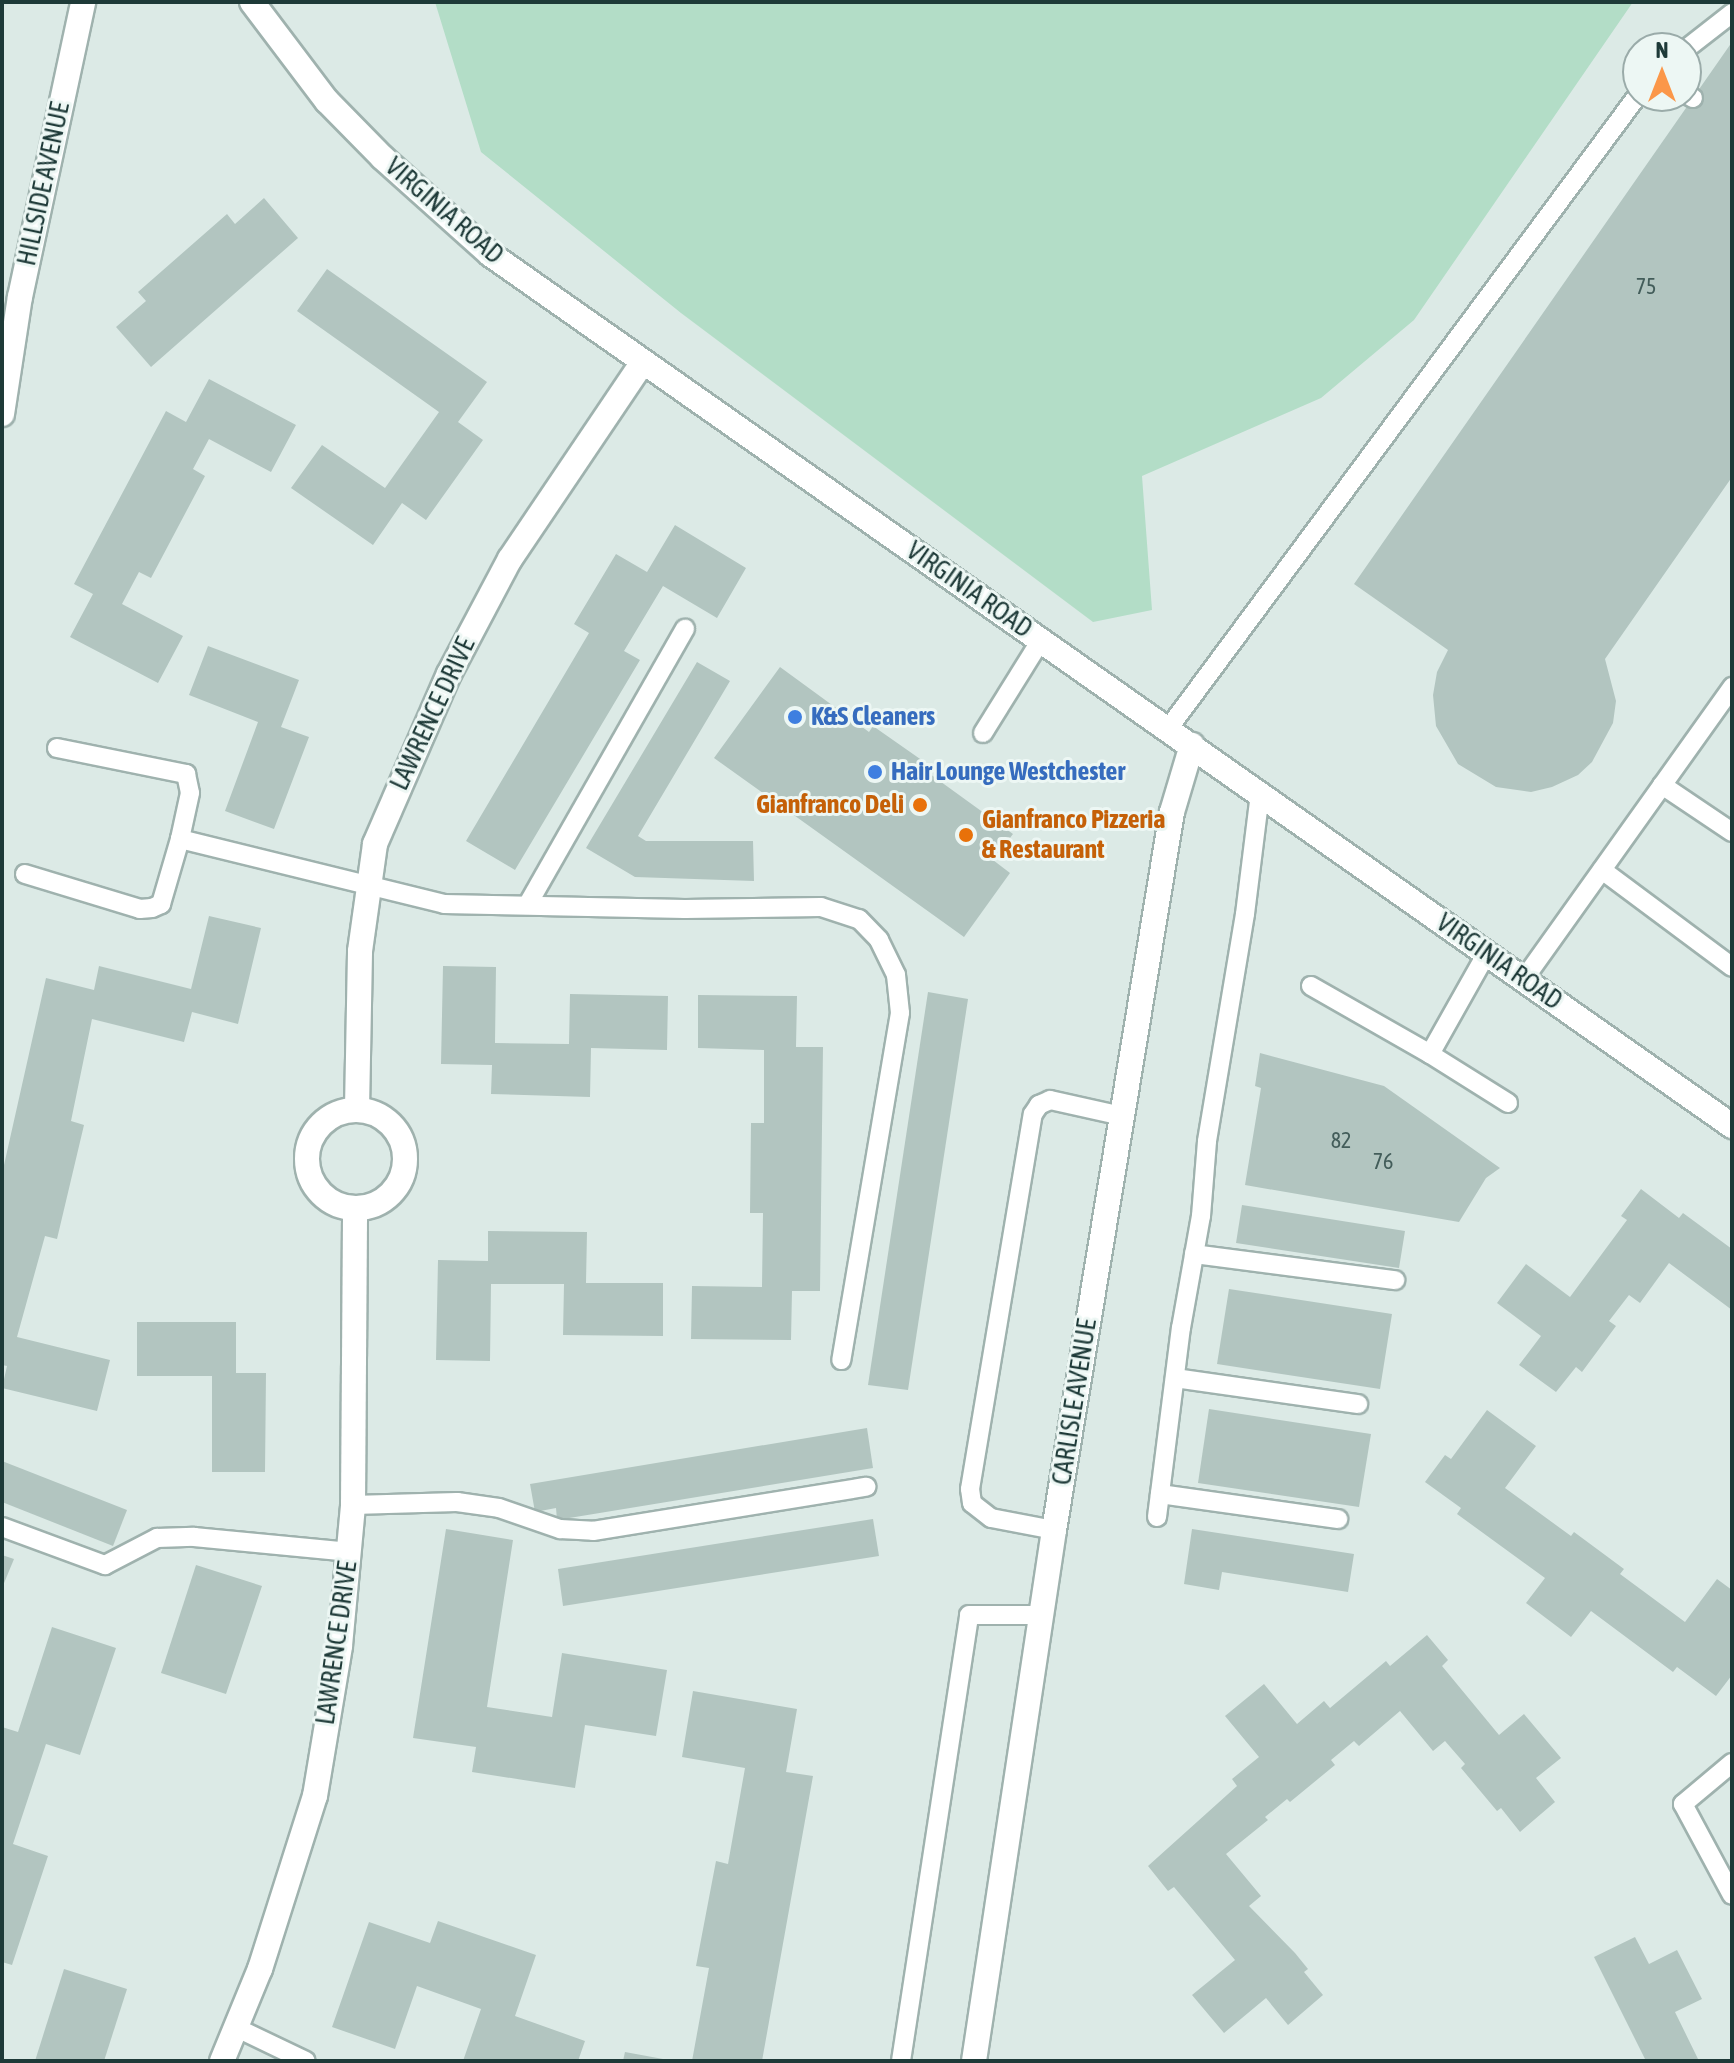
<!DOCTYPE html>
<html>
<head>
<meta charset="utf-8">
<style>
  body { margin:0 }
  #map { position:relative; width:1734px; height:2063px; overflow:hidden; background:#dceae6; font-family:"Asap Condensed",sans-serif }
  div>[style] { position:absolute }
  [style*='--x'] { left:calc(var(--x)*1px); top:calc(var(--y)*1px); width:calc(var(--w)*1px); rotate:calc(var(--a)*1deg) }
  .green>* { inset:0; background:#b3ddc7 }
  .building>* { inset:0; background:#b2c5c0 }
  .roads { filter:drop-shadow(2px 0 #9fb2ae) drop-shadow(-2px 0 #9fb2ae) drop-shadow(0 2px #9fb2ae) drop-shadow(0 -2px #9fb2ae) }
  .lane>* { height:18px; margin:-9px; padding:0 9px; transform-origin:9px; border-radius:9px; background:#fff }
  .street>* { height:24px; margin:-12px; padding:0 12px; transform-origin:12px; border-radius:12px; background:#fff }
  .street>.ring { margin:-12px; padding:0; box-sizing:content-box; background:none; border:24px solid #fff; border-radius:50% }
  .secondary>* { height:24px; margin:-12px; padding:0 12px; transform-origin:12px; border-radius:12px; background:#fff }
  .dots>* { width:22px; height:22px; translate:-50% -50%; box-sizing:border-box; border:4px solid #edf7f4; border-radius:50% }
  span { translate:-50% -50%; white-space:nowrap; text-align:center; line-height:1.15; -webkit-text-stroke:6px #edf7f4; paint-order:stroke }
  .number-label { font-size:22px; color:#435d5a }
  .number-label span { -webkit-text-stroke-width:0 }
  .street-label { font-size:26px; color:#1e3a38 }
  .shop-label { font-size:26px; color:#366cbe; font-weight:700 }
  .left { translate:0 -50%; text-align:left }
  .food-label { font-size:26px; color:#c56008; font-weight:700 }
  .right { translate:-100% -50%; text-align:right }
  .frame { position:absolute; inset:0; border:4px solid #1e3a38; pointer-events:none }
  .north { position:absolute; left:1622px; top:32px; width:80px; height:80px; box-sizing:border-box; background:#edf7f4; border:2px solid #9aaba9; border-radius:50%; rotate:0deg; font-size:22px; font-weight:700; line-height:32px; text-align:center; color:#1e3a38 }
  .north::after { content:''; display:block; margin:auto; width:28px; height:36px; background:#fb9749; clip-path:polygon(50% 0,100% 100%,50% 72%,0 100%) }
</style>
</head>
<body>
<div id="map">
  <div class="green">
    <div style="clip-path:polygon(435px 2px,1633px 2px,1414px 320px,1321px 398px,1142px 476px,1152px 610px,1093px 622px,681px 313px,481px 152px)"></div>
  </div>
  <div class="building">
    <div style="clip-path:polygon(1732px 42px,1732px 477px,1605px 659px,1616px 701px,1613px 723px,1592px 762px,1578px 775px,1552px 787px,1531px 792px,1496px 787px,1458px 764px,1436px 726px,1433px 695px,1437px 672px,1448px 650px,1354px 584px)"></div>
    <div style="clip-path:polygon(264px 198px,298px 238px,151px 367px,116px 327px,146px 301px,138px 292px,227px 214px,235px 224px)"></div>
    <div style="clip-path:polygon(327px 269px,487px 382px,458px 422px,483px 440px,426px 520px,402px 503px,373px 545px,291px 488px,322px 445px,385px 488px,439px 412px,297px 311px)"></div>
    <div style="clip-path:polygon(209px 379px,296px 425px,271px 472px,209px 439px,193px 469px,205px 476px,151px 578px,139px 572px,122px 604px,183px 636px,158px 683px,70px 637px,93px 594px,74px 584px,166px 411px,186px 422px)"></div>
    <div style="clip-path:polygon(675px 525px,746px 568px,717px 618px,663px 586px,624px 651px,640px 660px,515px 870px,466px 841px,589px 633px,574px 624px,616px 554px,647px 572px)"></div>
    <div style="clip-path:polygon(208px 646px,299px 680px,281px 727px,309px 737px,274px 829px,225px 811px,258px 722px,189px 695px)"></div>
    <div style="clip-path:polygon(697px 662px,730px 681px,638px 836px,646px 841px,753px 841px,754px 881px,635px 877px,586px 848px)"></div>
    <div style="clip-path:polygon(780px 667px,869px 732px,873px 726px,923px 761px,919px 766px,1013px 834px,993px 860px,1010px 873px,964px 937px,714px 758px)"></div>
    <div style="clip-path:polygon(209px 916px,261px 928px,238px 1024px,192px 1012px,184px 1042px,92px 1019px,71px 1121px,84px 1125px,57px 1239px,45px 1236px,17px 1337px,110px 1360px,97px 1411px,2px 1388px,7px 1366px,2px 1365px,2px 1174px,46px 978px,94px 990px,99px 966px,191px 989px)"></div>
    <div style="clip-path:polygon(443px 966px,496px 967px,495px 1043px,569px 1044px,570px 994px,668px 996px,667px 1050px,591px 1048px,590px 1097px,491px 1094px,492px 1065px,441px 1064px)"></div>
    <div style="clip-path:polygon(928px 992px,968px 999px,908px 1390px,868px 1385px)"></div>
    <div style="clip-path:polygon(698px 995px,797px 996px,796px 1047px,823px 1047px,820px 1291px,792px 1291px,791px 1340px,691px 1339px,692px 1286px,762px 1287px,763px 1213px,750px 1213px,751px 1123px,764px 1123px,764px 1050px,698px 1048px)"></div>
    <div style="clip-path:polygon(1260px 1053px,1384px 1086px,1500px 1168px,1486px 1178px,1459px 1222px,1245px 1185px,1261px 1088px,1255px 1086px)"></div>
    <div style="clip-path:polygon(1641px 1189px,1679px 1218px,1683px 1213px,1732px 1249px,1732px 1310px,1669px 1263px,1640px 1303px,1629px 1295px,1609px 1321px,1616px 1326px,1582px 1372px,1576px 1367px,1556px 1392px,1519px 1365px,1541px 1336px,1497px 1303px,1526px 1264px,1570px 1297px,1627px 1220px,1621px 1216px)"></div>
    <div style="clip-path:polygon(1242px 1205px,1405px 1231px,1399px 1268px,1236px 1243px)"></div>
    <div style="clip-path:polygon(488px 1231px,587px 1232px,586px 1283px,663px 1283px,663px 1336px,563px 1335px,564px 1284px,491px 1284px,490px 1361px,436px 1360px,438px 1260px,488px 1261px)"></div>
    <div style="clip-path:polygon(1229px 1289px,1392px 1314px,1380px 1389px,1217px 1364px)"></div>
    <div style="clip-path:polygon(137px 1322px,236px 1322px,236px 1373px,266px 1373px,265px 1472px,212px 1472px,212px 1376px,137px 1376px)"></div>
    <div style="clip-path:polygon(1209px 1409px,1371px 1434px,1359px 1507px,1198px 1483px)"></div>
    <div style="clip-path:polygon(1487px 1410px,1536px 1446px,1505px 1488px,1571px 1536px,1574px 1532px,1624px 1569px,1620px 1574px,1685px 1622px,1717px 1579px,1732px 1590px,1732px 1675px,1716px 1696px,1677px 1667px,1673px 1672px,1591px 1611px,1571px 1637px,1526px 1603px,1545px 1578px,1457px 1514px,1461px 1508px,1425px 1482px,1445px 1455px,1451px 1459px)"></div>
    <div style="clip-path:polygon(867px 1428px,873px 1468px,557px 1520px,556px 1508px,535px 1512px,530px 1484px)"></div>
    <div style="clip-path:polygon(2px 1461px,127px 1510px,113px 1546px,2px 1502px)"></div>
    <div style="clip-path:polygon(873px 1519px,879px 1556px,563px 1606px,558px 1569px)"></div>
    <div style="clip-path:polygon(446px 1529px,513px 1540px,487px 1707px,552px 1717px,562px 1653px,667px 1670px,656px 1736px,585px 1725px,575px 1788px,472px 1772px,476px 1747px,413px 1738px)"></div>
    <div style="clip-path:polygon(1192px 1529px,1354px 1554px,1348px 1592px,1222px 1572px,1219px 1590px,1184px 1584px)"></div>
    <div style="clip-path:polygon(2px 1555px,14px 1559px,2px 1588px)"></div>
    <div style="clip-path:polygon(196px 1565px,262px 1586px,226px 1694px,161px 1673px)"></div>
    <div style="clip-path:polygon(52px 1627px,116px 1648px,80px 1755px,46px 1744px,13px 1844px,48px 1856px,12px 1965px,2px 1962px,2px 1727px,18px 1732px)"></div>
    <div style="clip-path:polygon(1427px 1635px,1448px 1660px,1442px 1666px,1499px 1735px,1524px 1714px,1561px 1758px,1536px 1778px,1555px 1802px,1520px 1832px,1501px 1808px,1497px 1811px,1461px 1768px,1465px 1764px,1445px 1741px,1433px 1751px,1400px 1711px,1359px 1746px,1354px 1741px,1331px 1760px,1335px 1765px,1290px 1802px,1287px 1799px,1265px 1817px,1268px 1820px,1226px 1854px,1261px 1896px,1249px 1906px,1295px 1953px,1308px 1969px,1304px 1972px,1323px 1995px,1288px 2025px,1266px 1998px,1224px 2033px,1192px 1995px,1235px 1960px,1174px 1887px,1168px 1891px,1148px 1866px,1237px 1786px,1232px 1779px,1259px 1757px,1225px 1716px,1264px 1684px,1297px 1724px,1324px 1701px,1330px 1708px,1386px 1661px,1390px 1666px)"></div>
    <div style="clip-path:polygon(693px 1691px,797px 1709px,786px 1772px,813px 1776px,762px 2061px,692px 2061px,709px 1968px,696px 1966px,716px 1861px,728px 1864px,745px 1768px,682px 1757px)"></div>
    <div style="clip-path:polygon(438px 1921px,536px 1955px,515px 2016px,585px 2041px,578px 2061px,463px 2061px,481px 2009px,417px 1986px,395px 2049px,332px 2027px,369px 1922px,430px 1943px)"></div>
    <div style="clip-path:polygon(1635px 1937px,1649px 1964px,1677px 1950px,1702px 1999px,1675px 2012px,1699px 2061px,1646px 2061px,1594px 1957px)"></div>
    <div style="clip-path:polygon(64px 1969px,127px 1989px,104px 2061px,35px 2061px)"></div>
    <div style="clip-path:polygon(625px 2052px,663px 2059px,663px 2061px,623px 2061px)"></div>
  </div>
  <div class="roads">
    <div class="lane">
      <div style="--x:1686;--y:49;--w:58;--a:-38"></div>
      <div style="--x:1686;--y:94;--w:8;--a:30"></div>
      <div style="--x:1168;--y:729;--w:789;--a:-53.45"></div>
      <div style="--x:983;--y:733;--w:110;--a:-58.1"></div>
      <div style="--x:57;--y:748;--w:132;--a:11.4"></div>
      <div style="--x:186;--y:774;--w:19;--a:78"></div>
      <div style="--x:190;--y:793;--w:47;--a:102.3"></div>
      <div style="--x:180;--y:839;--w:272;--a:13.8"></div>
      <div style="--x:444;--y:904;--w:241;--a:1.2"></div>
      <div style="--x:685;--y:909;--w:136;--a:-0.8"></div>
      <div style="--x:821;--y:907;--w:40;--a:18"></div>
      <div style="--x:859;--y:919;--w:29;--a:46"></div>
      <div style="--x:879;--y:940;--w:39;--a:64"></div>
      <div style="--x:896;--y:975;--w:38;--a:84"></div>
      <div style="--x:900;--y:1013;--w:352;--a:99.6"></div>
      <div style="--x:1662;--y:785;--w:84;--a:33.9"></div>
      <div style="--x:1602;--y:870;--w:162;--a:36.7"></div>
      <div style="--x:25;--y:874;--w:120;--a:16.9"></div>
      <div style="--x:140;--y:909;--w:12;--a:-5"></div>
      <div style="--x:152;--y:908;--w:10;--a:-24"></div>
      <div style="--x:161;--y:904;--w:68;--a:-73.7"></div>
      <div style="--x:528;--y:904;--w:317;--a:-60.3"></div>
      <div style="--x:1524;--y:979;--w:359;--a:-54.5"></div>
      <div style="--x:1311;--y:986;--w:137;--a:29.7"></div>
      <div style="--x:1430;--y:1054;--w:116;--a:-60.6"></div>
      <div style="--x:1430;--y:1054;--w:92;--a:32.1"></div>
      <div style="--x:1194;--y:1254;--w:203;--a:7.4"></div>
      <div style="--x:1175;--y:1378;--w:185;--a:8.1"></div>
      <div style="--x:1160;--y:1494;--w:180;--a:8"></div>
      <div style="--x:353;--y:1505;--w:104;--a:-1.7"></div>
      <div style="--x:457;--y:1502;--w:42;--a:8.1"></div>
      <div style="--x:499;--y:1508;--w:65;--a:19"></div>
      <div style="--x:560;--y:1529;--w:33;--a:3"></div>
      <div style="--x:593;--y:1531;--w:277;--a:-9.2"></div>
      <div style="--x:1157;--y:1517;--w:191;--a:-82.8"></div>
      <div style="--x:1181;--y:1328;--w:114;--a:-79.9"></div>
      <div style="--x:1201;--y:1216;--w:75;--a:-85.4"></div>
      <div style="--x:1207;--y:1141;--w:230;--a:-80.5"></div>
      <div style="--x:1245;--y:914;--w:122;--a:-82.9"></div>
      <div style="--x:2;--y:1527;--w:110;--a:20.3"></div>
      <div style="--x:105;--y:1565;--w:59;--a:-27.4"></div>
      <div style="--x:157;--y:1538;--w:37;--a:-2"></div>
      <div style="--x:194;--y:1537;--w:157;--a:5.5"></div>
      <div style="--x:1054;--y:1530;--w:64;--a:-169.2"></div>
      <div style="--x:991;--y:1518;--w:24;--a:-142"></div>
      <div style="--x:972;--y:1503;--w:14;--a:-98"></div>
      <div style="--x:970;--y:1489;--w:380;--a:-80.5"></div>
      <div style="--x:1033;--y:1114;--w:11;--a:-56"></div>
      <div style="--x:1039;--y:1105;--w:12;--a:-24"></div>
      <div style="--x:1050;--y:1100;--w:74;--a:12.5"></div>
      <div style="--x:1732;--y:1763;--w:64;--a:140.1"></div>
      <div style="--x:1683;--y:1804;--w:103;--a:61.7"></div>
      <div style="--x:237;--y:2028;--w:76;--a:25.6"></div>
      <div style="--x:901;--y:2061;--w:451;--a:-81.3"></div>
      <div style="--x:969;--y:1615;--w:72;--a:0"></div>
    </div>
    <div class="street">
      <div style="--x:357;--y:1109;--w:158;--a:-88.9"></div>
      <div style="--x:360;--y:951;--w:108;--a:-82"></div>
      <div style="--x:375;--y:844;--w:185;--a:-66.5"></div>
      <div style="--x:449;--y:674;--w:130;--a:-62.1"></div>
      <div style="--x:510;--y:559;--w:236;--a:-56"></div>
      <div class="ring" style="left:307px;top:1110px;width:74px;height:74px"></div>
      <div style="--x:222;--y:2061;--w:100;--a:-67.6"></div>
      <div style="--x:260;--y:1969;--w:182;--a:-72.4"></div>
      <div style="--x:315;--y:1796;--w:152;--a:-80.5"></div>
      <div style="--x:340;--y:1646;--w:142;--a:-84.7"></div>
      <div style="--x:353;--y:1505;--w:297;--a:-89.6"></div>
      <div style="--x:974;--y:2061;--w:537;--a:-81.43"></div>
      <div style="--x:1054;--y:1530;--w:728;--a:-80.67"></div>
      <div style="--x:1172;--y:812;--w:70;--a:-73.4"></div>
    </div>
    <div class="secondary">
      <div style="--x:252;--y:2;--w:124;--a:52.9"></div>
      <div style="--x:327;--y:101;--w:80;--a:45.5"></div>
      <div style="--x:383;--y:158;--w:144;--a:41.9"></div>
      <div style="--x:490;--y:254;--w:1518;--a:35.07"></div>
      <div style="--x:2;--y:414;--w:118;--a:-81.3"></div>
      <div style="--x:20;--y:297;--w:302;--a:-77.9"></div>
    </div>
  </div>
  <div class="dots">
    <div style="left:795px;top:717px;background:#3f7fe0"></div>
    <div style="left:875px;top:772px;background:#3f7fe0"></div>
    <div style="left:920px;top:805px;background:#e8710a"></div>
    <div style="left:966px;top:835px;background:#e8710a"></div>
  </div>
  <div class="number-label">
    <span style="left:1646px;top:287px">75</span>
    <span style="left:1341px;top:1141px">82</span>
    <span style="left:1383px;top:1162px">76</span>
  </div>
  <div class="street-label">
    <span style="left:44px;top:184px;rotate:-78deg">HILLSIDE AVENUE</span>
    <span style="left:444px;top:211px;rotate:41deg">VIRGINIA ROAD</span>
    <span style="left:969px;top:590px;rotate:35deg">VIRGINIA ROAD</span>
    <span style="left:433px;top:714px;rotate:-65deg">LAWRENCE DRIVE</span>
    <span style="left:1499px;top:962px;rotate:35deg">VIRGINIA ROAD</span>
    <span style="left:1075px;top:1402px;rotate:-81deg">CARLISLE AVENUE</span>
    <span style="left:337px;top:1643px;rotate:-82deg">LAWRENCE DRIVE</span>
  </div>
  <div class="shop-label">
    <span class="left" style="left:811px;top:717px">K&amp;S Cleaners</span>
    <span class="left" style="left:891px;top:772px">Hair Lounge Westchester</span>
  </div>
  <div class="food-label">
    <span class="right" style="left:904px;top:805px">Gianfranco Deli</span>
    <span class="left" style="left:982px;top:835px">Gianfranco Pizzeria<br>&amp; Restaurant</span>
  </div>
  <div class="frame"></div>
  <div class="north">N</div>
</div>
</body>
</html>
